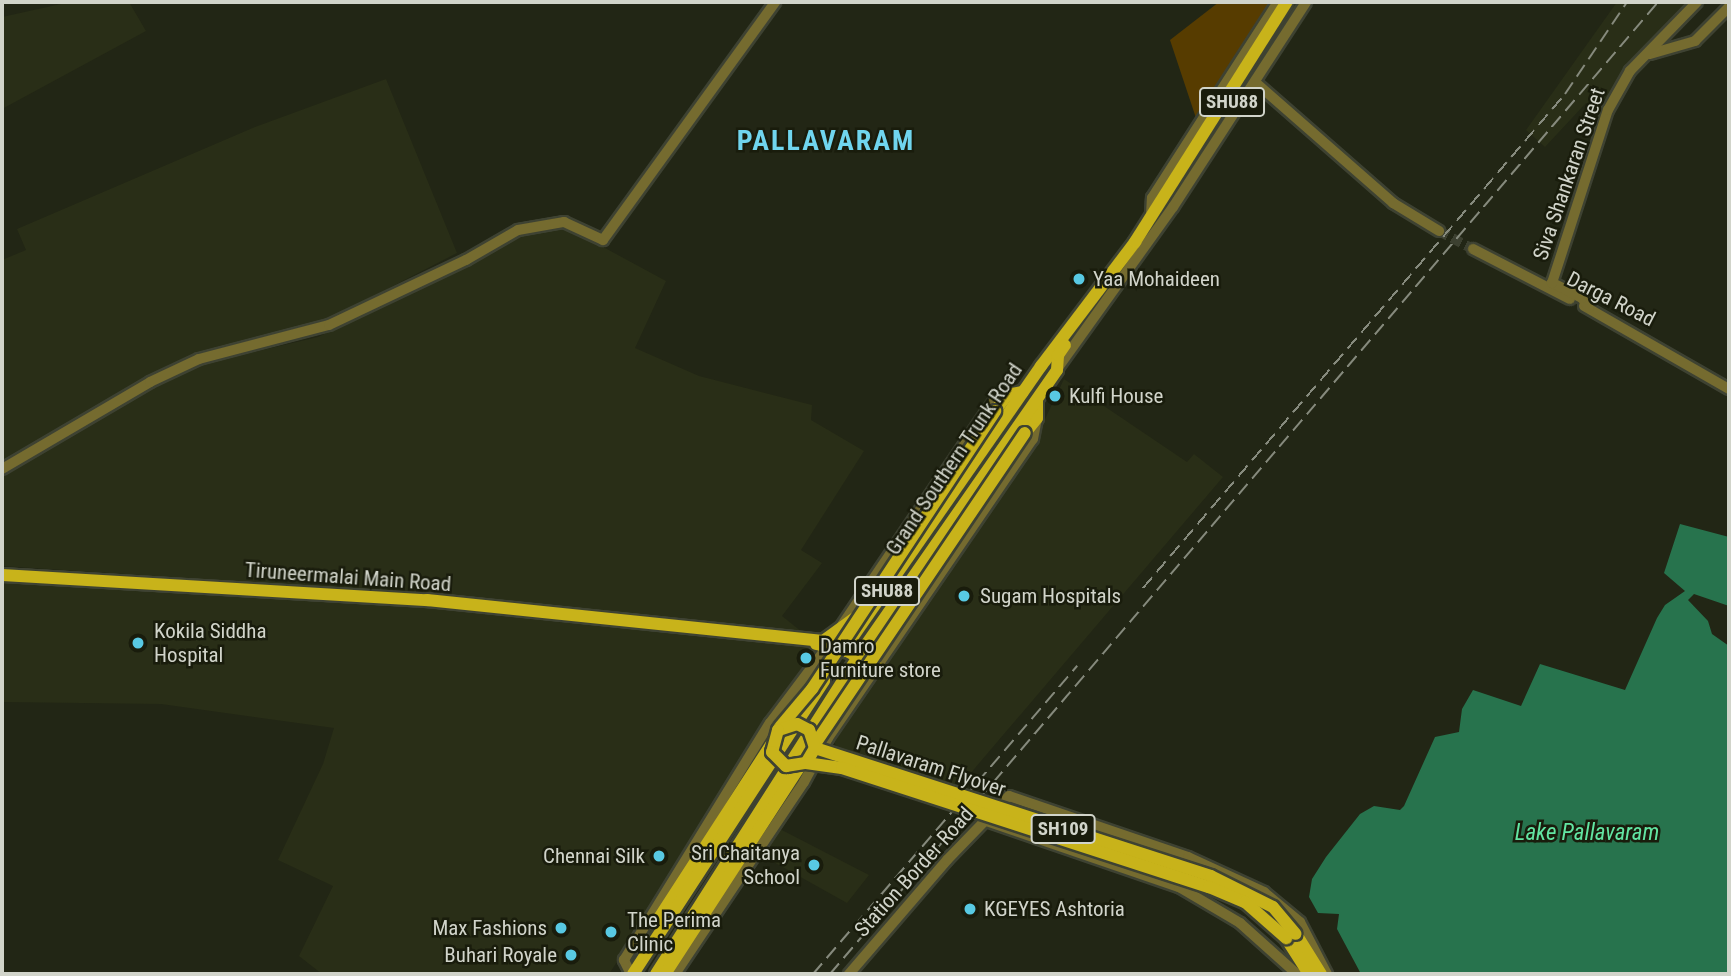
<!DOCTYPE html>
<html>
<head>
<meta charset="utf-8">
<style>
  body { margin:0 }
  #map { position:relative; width:1731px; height:976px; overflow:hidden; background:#222615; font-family:"Roboto Condensed",sans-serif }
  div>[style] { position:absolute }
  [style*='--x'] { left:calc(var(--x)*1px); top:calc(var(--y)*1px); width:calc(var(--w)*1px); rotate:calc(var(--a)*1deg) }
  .built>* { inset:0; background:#292e17 }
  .green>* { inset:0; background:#573c00 }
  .water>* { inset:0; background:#27734d }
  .minor-tunnel>* { height:10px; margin-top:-5px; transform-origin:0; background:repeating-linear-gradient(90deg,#3c4030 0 10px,transparent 0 15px) }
  .roads { filter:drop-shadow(2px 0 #3e4232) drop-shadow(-2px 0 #3e4232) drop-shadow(0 2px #3e4232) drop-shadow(0 -2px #3e4232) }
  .minor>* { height:10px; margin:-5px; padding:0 5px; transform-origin:5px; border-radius:5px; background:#756b2f }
  .major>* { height:12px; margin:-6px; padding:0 6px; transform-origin:6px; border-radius:6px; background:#c8b31a }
  .rail>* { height:2px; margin-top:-1px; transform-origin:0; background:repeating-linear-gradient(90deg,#868a7d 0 14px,transparent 0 21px) }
  .bridges { filter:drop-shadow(2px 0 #3e4232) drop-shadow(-2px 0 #3e4232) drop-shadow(0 2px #3e4232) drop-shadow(0 -2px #3e4232) }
  .major-bridge>* { height:12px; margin:-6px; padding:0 6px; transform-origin:6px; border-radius:6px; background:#c8b31a }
  .dots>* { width:19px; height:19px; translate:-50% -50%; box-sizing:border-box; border:4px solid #191c0c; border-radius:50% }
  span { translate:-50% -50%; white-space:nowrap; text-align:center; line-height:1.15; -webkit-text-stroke:5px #191c0c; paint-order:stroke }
  .shield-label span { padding:2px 5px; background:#191c0c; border:2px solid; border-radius:5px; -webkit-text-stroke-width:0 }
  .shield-label { font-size:19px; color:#d1d4ca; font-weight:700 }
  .street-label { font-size:21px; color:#d1d4ca }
  .poi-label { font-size:21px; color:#d1d4ca }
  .left { translate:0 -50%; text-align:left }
  .right { translate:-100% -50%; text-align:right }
  .water-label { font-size:23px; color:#62e5a2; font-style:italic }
  .district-label { font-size:28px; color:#70d5ee; font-weight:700; letter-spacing:2px }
  .frame { position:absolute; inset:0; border:4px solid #d1d4ca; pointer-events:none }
</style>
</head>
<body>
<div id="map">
  <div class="built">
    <div style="clip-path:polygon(70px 2px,129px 2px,146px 31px,2px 109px,2px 17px)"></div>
    <div style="clip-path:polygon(1617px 2px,1690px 2px,1620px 74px,1604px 108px,1586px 103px,1545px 147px,1526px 130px)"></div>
    <div style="clip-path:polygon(386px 79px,457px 253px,323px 322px,171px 364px,2px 464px,2px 260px,26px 250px,17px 229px,255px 127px)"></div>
    <div style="clip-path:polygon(568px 228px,666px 281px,635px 348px,699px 376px,812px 405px,811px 420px,864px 451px,801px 550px,822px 563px,782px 616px,807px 636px,419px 593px,2px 566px,2px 477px,139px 394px,190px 367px,318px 337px,523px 236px)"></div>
    <div style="clip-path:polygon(1064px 379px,1187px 462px,1194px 454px,1223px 477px,958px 788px,837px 749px,832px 736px,1036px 438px)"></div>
    <div style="clip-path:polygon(2px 578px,424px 607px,823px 649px,609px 974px,322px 974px,299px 956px,333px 886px,278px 860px,323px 764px,334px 728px,161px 704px,2px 702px)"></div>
    <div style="clip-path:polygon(778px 828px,869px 875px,847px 903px,761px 855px)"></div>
  </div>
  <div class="green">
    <div style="clip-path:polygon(1219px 2px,1271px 2px,1196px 118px,1170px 40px)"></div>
  </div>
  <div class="water">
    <div style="clip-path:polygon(1680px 524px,1729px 537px,1729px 606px,1694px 594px,1688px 600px,1708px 621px,1712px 634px,1729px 646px,1729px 974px,1361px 974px,1337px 929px,1339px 914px,1318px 913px,1309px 897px,1312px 879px,1326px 857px,1360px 814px,1374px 806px,1400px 810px,1404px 806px,1435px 737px,1459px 732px,1462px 709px,1473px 690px,1521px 706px,1540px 664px,1625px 690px,1657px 618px,1665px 605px,1685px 591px,1664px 573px)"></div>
  </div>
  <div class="minor-tunnel">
    <div style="--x:1439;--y:231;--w:38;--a:28"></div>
  </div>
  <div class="roads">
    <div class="minor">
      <div style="--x:1650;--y:54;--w:47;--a:-16.1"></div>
      <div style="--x:1695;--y:41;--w:48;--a:-45"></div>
      <div style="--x:1255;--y:82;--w:184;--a:41.2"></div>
      <div style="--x:1393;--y:203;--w:54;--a:31.3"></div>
      <div style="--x:1151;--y:215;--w:17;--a:-87"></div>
      <div style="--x:1152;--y:198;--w:233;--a:-57.3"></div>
      <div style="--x:1473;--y:249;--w:109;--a:27.3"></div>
      <div style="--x:1584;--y:306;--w:167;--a:29.8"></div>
      <div style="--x:1589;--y:308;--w:12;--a:-125"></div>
      <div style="--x:1582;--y:298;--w:34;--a:-153"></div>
      <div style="--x:1552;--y:283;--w:182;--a:-72.1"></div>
      <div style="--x:1608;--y:110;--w:45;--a:-60.6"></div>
      <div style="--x:1630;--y:71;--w:96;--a:-45.8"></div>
      <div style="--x:1057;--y:369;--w:199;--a:-54.4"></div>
      <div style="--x:1173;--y:207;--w:244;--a:-57"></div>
      <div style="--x:2;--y:469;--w:172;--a:-30.4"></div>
      <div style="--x:150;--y:382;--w:54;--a:-25.1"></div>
      <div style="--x:199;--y:359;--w:134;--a:-14.7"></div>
      <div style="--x:329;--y:325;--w:152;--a:-25.4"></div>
      <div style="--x:466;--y:260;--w:60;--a:-30"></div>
      <div style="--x:518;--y:230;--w:47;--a:-9.9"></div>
      <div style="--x:564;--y:222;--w:43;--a:24.8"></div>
      <div style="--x:603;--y:240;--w:294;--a:-54.1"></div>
      <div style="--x:842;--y:625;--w:258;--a:-55.9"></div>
      <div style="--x:987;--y:411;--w:21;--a:-55"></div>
      <div style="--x:999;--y:394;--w:8;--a:7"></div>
      <div style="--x:986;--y:821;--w:204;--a:18.9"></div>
      <div style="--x:1179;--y:887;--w:71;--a:30.5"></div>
      <div style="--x:1240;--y:923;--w:76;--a:41.8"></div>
      <div style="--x:631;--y:974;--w:16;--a:-117"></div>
      <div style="--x:624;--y:960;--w:278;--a:-58.4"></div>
      <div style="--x:770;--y:723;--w:100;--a:-53.1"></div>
      <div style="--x:675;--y:974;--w:231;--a:-56.1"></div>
      <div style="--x:804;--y:782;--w:50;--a:-61.4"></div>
      <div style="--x:828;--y:738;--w:363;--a:-55.6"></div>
      <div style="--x:1033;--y:439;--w:20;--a:-79"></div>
      <div style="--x:849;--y:974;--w:150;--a:-49.3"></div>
      <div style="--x:947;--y:860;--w:89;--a:-45.9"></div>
      <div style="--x:1009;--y:796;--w:189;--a:18.8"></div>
      <div style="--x:1188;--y:857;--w:84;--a:24.7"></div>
      <div style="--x:1264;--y:892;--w:47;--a:39.8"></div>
      <div style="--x:1300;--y:922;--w:59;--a:62.6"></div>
    </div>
    <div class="major">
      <div style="--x:995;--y:411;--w:20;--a:-53"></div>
      <div style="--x:1007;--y:395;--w:16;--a:-11"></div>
      <div style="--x:1025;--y:433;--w:19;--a:-51"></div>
      <div style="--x:1037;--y:418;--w:17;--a:-90"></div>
      <div style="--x:2;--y:575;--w:426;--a:3.4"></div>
      <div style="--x:427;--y:600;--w:398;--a:5.9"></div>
      <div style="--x:823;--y:641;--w:39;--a:-36"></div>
      <div style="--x:816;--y:644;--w:30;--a:12"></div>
      <div style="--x:845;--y:650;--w:36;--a:28"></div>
      <div style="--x:843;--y:651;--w:347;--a:-55.2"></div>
      <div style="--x:1041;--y:366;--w:156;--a:-52.8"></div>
      <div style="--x:1135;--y:242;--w:284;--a:-57.7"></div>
      <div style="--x:659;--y:918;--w:206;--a:-57.1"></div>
      <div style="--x:1296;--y:934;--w:47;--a:58"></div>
      <div style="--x:1286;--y:938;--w:43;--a:57.4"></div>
      <div style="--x:633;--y:974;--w:350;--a:-56.9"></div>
      <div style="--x:656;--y:974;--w:378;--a:-57.5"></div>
      <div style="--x:859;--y:655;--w:347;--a:-55.2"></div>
      <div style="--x:1057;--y:370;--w:15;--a:-86"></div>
      <div style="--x:1058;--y:355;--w:12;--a:-55"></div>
      <div style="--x:665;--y:974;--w:248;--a:-57"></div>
    </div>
  </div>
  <div class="rail">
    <div style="--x:1143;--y:588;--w:650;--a:-49.49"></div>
    <div style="--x:1565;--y:94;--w:111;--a:-56"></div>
    <div style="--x:813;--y:974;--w:406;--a:-49.4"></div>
    <div style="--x:830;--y:974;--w:1277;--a:-49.57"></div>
  </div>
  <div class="bridges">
    <div class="major-bridge">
      <div style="--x:780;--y:727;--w:50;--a:-49.9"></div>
      <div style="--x:812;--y:689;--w:333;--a:-56.6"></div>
      <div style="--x:815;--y:744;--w:375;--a:-56"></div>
      <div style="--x:815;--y:748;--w:416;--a:17.9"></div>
      <div style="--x:1211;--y:876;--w:69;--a:26.6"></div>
      <div style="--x:1273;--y:907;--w:35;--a:50"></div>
      <div style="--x:806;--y:763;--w:17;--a:-59"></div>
      <div style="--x:815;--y:748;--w:19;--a:-108"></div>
      <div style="--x:809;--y:730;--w:13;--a:-153"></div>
      <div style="--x:797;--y:724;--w:20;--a:162"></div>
      <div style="--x:778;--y:730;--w:23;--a:105"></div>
      <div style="--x:772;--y:752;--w:20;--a:45"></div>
      <div style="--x:786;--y:766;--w:20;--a:-9"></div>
      <div style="--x:806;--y:763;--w:36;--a:8"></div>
      <div style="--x:842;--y:768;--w:386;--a:18"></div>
      <div style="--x:1209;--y:887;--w:39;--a:23"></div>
      <div style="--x:1245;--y:902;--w:55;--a:41.3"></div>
    </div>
  </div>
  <div class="dots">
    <div style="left:1079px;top:279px;background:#58c9e3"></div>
    <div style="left:1055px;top:396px;background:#58c9e3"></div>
    <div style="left:964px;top:596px;background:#58c9e3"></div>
    <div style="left:138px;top:643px;background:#58c9e3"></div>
    <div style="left:806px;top:658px;background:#58c9e3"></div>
    <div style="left:659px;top:856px;background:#58c9e3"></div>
    <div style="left:814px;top:865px;background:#58c9e3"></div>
    <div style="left:970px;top:909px;background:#58c9e3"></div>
    <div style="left:561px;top:928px;background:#58c9e3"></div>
    <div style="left:611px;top:932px;background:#58c9e3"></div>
    <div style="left:571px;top:955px;background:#58c9e3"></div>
  </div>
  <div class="shield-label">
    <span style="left:1232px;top:102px">SHU88</span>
    <span style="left:887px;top:591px">SHU88</span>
    <span style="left:1063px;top:829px">SH109</span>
  </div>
  <div class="street-label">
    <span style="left:1569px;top:174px;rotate:-71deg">Siva Shankaran Street</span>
    <span style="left:1611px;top:299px;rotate:27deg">Darga Road</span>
    <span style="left:954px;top:459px;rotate:-56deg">Grand Southern Trunk Road</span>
    <span style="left:348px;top:577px;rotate:4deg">Tiruneermalai Main Road</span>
    <span style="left:931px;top:766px;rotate:18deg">Pallavaram Flyover</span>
    <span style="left:914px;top:872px;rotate:-48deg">Station Border Road</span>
  </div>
  <div class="poi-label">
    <span class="left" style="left:1093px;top:279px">Yaa Mohaideen</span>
    <span class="left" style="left:1069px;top:396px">Kulfi House</span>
    <span class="left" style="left:980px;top:596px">Sugam Hospitals</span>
    <span class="left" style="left:154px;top:643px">Kokila Siddha<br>Hospital</span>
    <span class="left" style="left:820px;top:658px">Damro<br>Furniture store</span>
    <span class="right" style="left:800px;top:865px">Sri Chaitanya<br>School</span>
    <span class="right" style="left:645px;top:856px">Chennai Silk</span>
    <span class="left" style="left:984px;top:909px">KGEYES Ashtoria</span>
    <span class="left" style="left:627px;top:932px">The Perima<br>Clinic</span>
    <span class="right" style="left:547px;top:928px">Max Fashions</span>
    <span class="right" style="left:557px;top:955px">Buhari Royale</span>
  </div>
  <div class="water-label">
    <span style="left:1587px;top:833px">Lake Pallavaram</span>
  </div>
  <div class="district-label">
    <span style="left:826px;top:141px">PALLAVARAM</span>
  </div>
  <div class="frame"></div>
</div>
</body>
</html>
